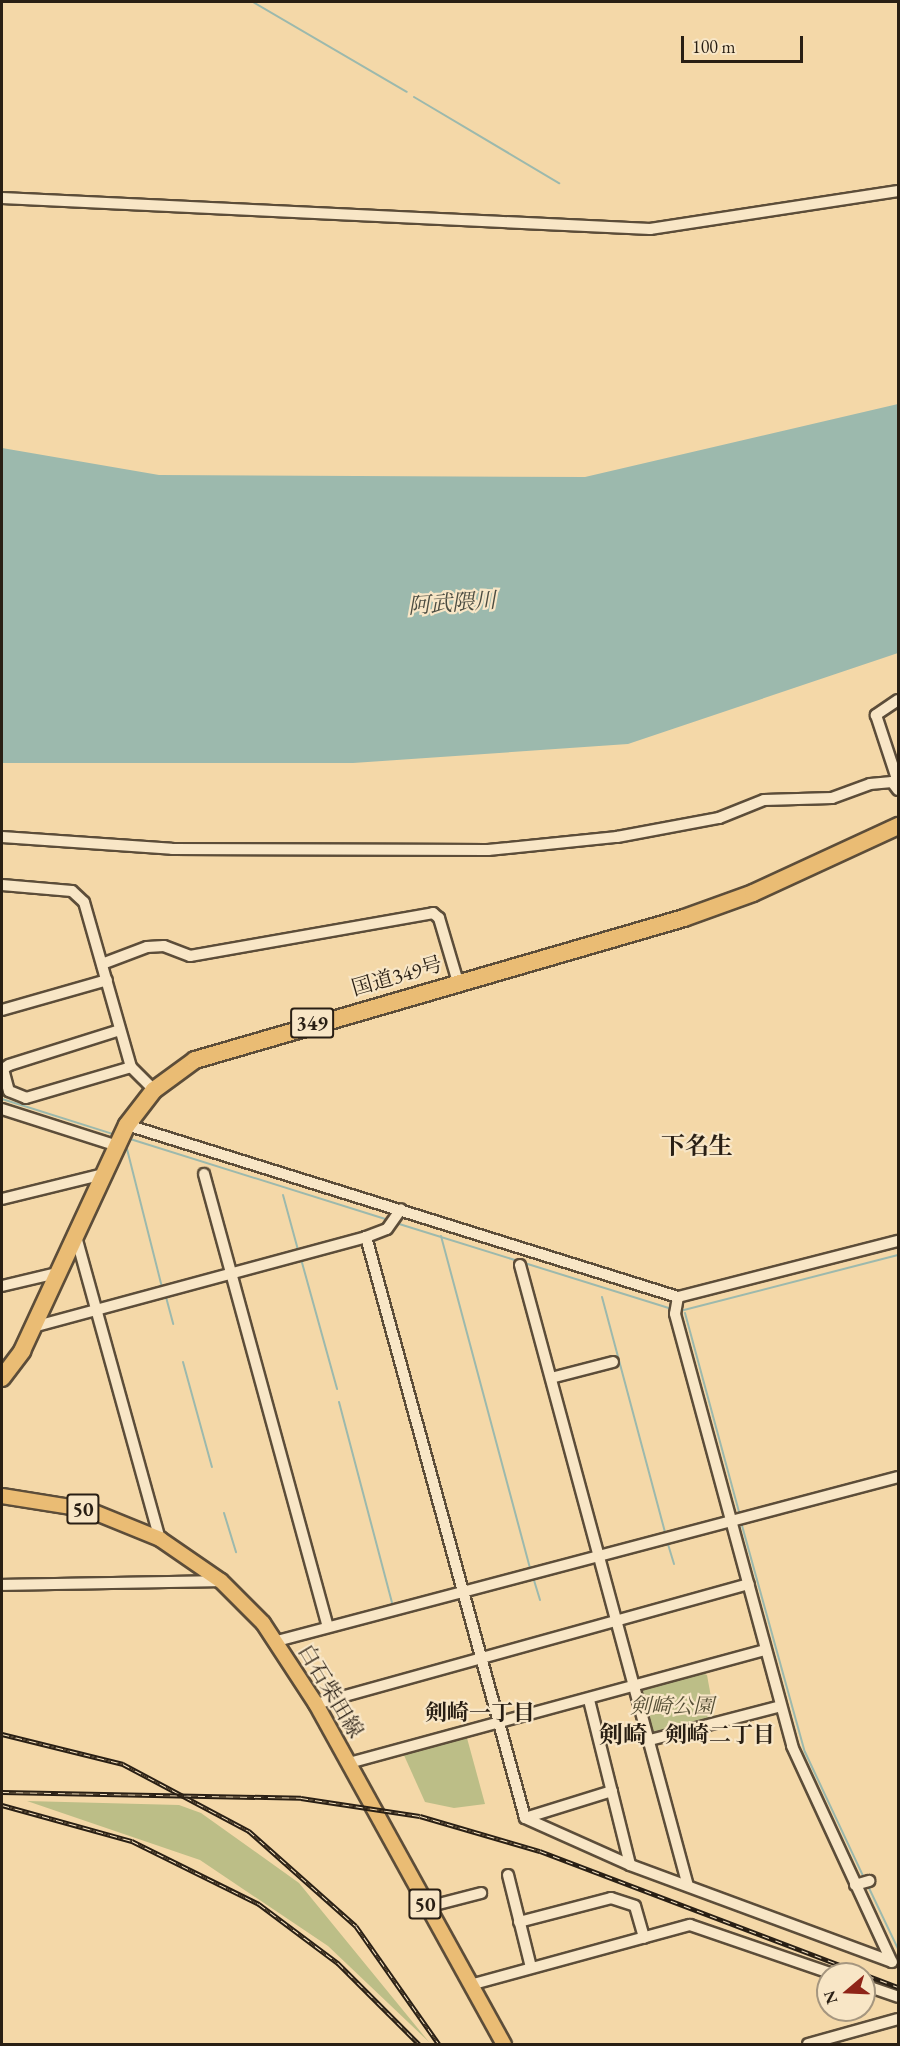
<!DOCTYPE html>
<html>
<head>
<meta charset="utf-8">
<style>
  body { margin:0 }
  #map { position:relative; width:900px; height:2046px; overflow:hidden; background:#f4d8a8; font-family:"EB Garamond","Noto Serif JP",serif }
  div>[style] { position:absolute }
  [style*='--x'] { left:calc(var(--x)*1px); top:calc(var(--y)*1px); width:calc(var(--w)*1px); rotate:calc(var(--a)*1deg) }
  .green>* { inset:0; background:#bcbe87 }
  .water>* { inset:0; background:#9cb9ad }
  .stream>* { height:2px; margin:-1px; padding:0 1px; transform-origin:1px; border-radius:1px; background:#9cb9ad }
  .roads { filter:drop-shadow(2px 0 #5c4d39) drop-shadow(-2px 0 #5c4d39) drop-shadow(0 2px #5c4d39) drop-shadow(0 -2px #5c4d39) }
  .minor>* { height:10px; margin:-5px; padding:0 5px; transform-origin:5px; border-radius:5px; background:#f8e6c6 }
  .major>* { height:14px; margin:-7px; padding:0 7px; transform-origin:7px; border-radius:7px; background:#eabc74 }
  .highway>* { height:16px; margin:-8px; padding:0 8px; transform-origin:8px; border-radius:8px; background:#eabc74 }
  .rail>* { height:4.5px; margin-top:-2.25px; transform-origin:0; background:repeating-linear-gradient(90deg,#f8e6c6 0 7px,#291f14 0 14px); box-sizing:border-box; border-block:2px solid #291f14 }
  span { translate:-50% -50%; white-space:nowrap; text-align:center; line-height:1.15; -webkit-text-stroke:4.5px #f8e6c6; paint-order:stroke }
  .shield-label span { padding:2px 4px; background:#f8e6c6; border:2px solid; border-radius:4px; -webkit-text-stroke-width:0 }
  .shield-label { font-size:20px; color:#291f14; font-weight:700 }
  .street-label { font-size:21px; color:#291f14 }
  .park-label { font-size:21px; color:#554f36; font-style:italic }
  .water-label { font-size:22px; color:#4c4d42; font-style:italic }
  .neighbourhood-label { font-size:22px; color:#291f14; font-weight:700 }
  .quarter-label { font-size:24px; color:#291f14; font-weight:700 }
  .frame { position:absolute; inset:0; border:3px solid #291f14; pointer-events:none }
  .north { position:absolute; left:816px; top:1962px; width:60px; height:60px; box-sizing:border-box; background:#f8e6c6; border:2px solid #a5967f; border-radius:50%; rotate:251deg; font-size:16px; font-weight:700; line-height:24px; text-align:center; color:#291f14 }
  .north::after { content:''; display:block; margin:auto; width:21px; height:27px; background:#8f2418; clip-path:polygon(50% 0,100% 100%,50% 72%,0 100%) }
  .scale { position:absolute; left:681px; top:36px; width:122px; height:27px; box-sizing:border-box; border:3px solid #291f14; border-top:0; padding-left:8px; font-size:18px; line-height:21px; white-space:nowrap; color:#291f14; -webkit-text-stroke:4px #f8e6c6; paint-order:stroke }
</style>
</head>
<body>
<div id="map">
  <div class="green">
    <div style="clip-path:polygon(702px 1673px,707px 1675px,715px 1719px,657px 1737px,650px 1733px,639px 1695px,643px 1688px)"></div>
    <div style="clip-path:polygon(467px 1738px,485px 1804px,454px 1808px,425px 1802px,403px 1753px)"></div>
    <div style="clip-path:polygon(27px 1801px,179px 1805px,201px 1813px,299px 1883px,429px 2042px,328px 1946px,200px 1860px)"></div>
  </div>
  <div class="water">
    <div style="clip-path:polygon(898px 404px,898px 653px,628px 744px,353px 763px,2px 763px,2px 448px,159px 475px,585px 477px)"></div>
  </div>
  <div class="stream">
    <div style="--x:253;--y:2;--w:178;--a:30.3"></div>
    <div style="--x:414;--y:97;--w:169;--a:30.7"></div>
    <div style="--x:2;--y:1099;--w:120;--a:17.5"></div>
    <div style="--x:127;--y:1138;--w:274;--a:17.4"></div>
    <div style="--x:127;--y:1149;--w:142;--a:75.8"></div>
    <div style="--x:283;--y:1195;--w:57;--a:74.7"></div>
    <div style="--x:396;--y:1223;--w:289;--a:17.3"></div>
    <div style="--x:441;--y:1236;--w:344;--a:75"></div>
    <div style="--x:301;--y:1259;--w:135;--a:74.5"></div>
    <div style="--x:166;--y:1297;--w:28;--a:75"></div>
    <div style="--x:602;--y:1297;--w:243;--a:75"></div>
    <div style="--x:680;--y:1311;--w:225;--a:-14.4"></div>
    <div style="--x:685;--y:1313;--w:210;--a:74.8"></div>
    <div style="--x:183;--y:1362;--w:109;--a:74.6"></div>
    <div style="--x:339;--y:1402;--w:212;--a:75.2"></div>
    <div style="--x:224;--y:1513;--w:41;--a:72.9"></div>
    <div style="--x:741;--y:1522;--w:239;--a:74.5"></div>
    <div style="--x:805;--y:1752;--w:139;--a:64.9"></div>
    <div style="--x:667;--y:1541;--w:24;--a:73"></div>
    <div style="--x:533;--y:1577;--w:24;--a:73"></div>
    <div style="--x:868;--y:1886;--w:70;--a:64.5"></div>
  </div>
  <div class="roads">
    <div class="minor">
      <div style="--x:2;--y:198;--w:649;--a:2.74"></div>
      <div style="--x:650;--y:229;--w:251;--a:-8.7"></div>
      <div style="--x:898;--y:700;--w:27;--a:146"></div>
      <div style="--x:876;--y:715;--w:71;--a:71.8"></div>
      <div style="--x:2;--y:837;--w:170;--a:4"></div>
      <div style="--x:172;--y:849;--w:316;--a:0.2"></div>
      <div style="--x:488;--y:850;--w:130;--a:-5.8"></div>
      <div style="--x:617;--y:837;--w:104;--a:-10.6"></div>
      <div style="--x:719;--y:818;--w:48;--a:-21.8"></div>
      <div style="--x:764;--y:800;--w:68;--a:-1.7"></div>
      <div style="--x:832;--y:798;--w:40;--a:-20.2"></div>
      <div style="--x:870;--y:784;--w:22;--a:-5"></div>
      <div style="--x:892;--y:782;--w:10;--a:53"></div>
      <div style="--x:2;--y:885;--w:70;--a:4.9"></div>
      <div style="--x:72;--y:891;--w:16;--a:43"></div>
      <div style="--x:84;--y:902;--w:172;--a:74.1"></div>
      <div style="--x:131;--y:1067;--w:33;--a:45"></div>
      <div style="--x:102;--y:964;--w:48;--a:-20.7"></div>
      <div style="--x:147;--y:947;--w:17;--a:-3"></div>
      <div style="--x:164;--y:946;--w:28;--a:21"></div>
      <div style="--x:190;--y:956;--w:247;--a:-10"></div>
      <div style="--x:433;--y:913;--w:8;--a:40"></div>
      <div style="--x:439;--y:918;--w:67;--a:73.5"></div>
      <div style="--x:2;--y:1010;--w:109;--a:-15.9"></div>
      <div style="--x:120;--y:1030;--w:116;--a:162.5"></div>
      <div style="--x:9;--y:1065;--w:7;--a:146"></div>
      <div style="--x:3;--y:1069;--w:23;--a:75"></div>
      <div style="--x:9;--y:1091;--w:18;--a:22"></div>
      <div style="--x:26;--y:1098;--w:109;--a:-16.4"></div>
      <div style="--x:2;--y:1109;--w:119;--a:17.7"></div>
      <div style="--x:127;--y:1125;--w:577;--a:17.34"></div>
      <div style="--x:678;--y:1297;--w:227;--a:-14.3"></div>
      <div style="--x:204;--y:1174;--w:469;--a:74.7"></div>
      <div style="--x:2;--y:1199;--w:101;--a:-13.8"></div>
      <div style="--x:75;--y:1233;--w:318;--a:74.5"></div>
      <div style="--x:366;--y:1237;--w:602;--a:74.69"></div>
      <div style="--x:525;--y:1818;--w:115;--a:24.1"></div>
      <div style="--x:630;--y:1865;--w:279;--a:20.3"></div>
      <div style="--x:520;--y:1265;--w:643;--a:74.86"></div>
      <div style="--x:2;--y:1286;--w:57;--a:-13.3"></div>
      <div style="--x:678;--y:1297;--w:17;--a:100"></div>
      <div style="--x:675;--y:1314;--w:448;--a:74.8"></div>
      <div style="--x:792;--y:1746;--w:238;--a:65.2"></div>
      <div style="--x:33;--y:1327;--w:345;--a:-15.1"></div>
      <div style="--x:366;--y:1237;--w:22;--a:-21"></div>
      <div style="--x:387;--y:1229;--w:24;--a:-55"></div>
      <div style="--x:551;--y:1378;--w:64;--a:-14.5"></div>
      <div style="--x:2;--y:1585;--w:219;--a:-1"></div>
      <div style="--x:277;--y:1641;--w:642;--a:-14.79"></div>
      <div style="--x:589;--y:1700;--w:170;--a:76"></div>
      <div style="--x:316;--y:1704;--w:449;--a:-15.5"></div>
      <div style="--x:650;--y:1740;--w:135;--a:-14.5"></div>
      <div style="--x:349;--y:1763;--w:430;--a:-15.2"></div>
      <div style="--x:525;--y:1818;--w:91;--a:-17.2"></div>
      <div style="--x:508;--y:1875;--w:95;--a:76"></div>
      <div style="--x:855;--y:1885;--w:15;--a:-16"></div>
      <div style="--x:427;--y:1907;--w:56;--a:-14.5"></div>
      <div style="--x:519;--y:1922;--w:95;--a:-14.6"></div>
      <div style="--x:611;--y:1898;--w:25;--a:18"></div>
      <div style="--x:635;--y:1906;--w:33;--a:74"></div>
      <div style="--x:470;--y:1985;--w:228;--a:-15.3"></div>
      <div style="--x:690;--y:1925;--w:151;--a:18.9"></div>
      <div style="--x:864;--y:1985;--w:36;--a:19"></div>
      <div style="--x:808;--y:2044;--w:93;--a:-15.5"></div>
    </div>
    <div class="major">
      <div style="--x:2;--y:1496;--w:88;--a:9.1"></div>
      <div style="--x:89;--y:1510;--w:77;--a:22.2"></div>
      <div style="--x:160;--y:1539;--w:74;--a:34.5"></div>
      <div style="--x:221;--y:1581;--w:59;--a:45"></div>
      <div style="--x:263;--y:1623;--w:97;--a:56.8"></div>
      <div style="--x:316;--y:1704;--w:389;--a:61.1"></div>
    </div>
    <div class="highway">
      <div style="--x:2;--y:1378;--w:34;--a:-53"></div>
      <div style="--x:22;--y:1351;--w:249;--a:-65.1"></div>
      <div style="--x:127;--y:1125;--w:44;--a:-52.4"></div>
      <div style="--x:154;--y:1090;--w:51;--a:-36.2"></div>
      <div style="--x:195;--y:1060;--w:509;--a:-16.19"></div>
      <div style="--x:684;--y:918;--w:73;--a:-19.9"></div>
      <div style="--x:753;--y:893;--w:160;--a:-24.8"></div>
    </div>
  </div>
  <div class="rail">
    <div style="--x:2;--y:1734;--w:125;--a:13.9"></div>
    <div style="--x:123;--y:1764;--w:143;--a:28"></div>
    <div style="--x:249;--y:1831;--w:143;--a:41.6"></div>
    <div style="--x:356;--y:1926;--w:144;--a:54.9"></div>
    <div style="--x:2;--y:1792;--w:299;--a:1.1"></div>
    <div style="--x:301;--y:1798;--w:120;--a:8.6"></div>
    <div style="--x:420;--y:1816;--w:125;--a:16.3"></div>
    <div style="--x:540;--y:1851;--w:383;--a:20.8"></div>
    <div style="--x:2;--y:1805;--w:135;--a:15.5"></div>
    <div style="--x:132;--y:1841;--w:142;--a:26.4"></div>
    <div style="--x:259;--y:1904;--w:99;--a:36.8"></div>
    <div style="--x:338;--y:1963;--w:115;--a:45"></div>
  </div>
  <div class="shield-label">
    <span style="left:312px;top:1023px">349</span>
    <span style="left:83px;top:1509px">50</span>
    <span style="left:425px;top:1904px">50</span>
  </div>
  <div class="street-label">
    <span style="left:397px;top:976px;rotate:-16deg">国道349号</span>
    <span style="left:331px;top:1691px;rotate:59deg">白石柴田線</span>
  </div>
  <div class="park-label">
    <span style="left:672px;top:1706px">剣崎公園</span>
  </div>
  <div class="water-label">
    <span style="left:452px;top:603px;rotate:-4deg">阿武隈川</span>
  </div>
  <div class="neighbourhood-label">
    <span style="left:480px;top:1713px">剣崎一丁目</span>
    <span style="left:720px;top:1735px">剣崎二丁目</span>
  </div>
  <div class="quarter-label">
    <span style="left:697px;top:1146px">下名生</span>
    <span style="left:623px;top:1735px">剣崎</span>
  </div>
  <div class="frame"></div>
  <div class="north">N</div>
  <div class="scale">100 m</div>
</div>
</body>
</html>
